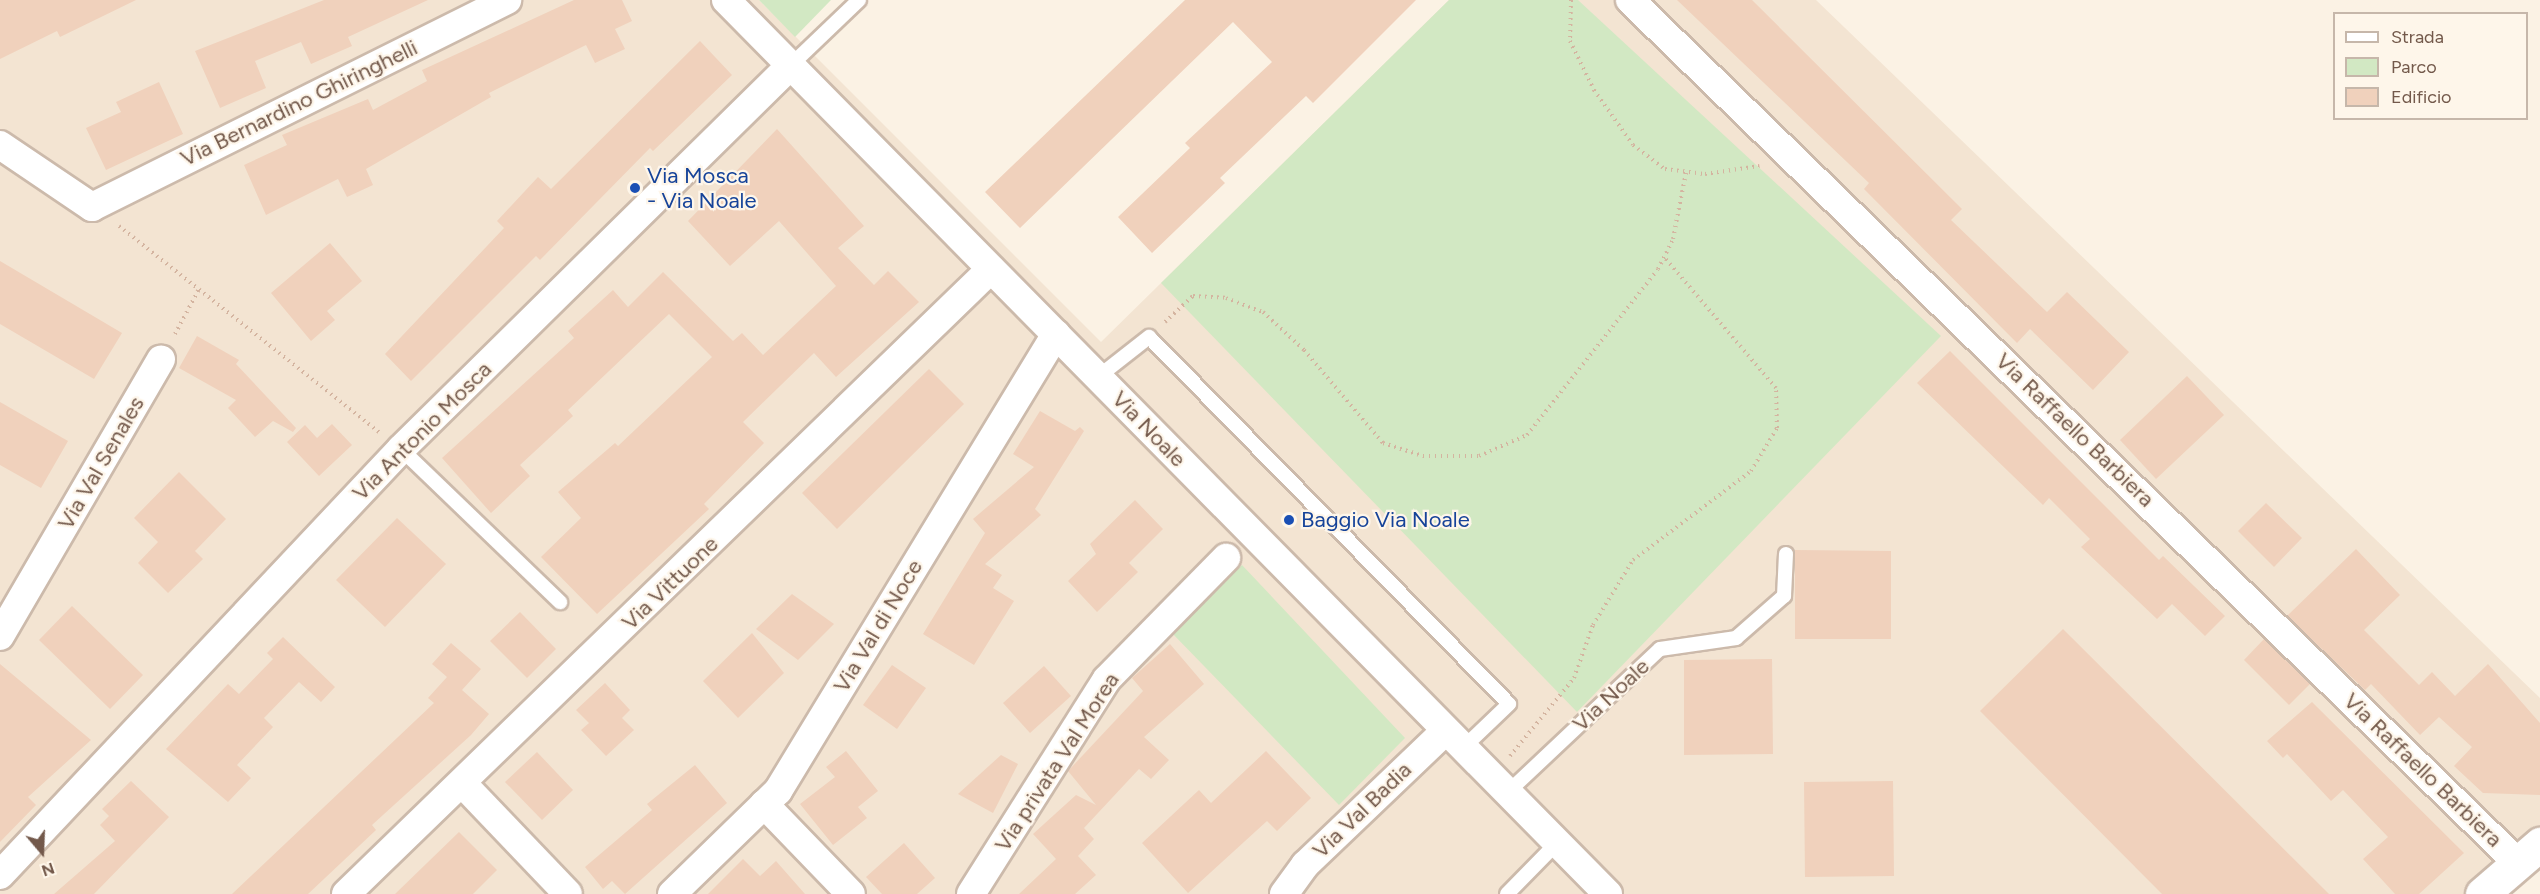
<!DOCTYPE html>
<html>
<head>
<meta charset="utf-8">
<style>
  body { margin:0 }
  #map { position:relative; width:2540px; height:894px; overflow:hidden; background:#fbf2e4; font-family:Figtree,sans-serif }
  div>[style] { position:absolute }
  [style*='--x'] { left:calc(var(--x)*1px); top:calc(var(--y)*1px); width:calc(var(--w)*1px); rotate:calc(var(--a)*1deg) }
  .residential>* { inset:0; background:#f3e4d2 }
  .green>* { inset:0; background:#d2e8c3 }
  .building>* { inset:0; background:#f0d1bc }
  .path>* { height:4px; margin-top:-2px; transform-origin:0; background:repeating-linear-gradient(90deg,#d4b4a0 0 1.5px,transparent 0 6px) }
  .roads { filter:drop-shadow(2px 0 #ccbaab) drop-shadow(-2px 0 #ccbaab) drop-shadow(0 2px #ccbaab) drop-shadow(0 -2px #ccbaab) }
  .lane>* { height:14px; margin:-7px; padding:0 7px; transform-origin:7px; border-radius:7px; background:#fff }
  .street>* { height:28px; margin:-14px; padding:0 14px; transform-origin:14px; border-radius:14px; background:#fff }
  .secondary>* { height:33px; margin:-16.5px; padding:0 16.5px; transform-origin:16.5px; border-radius:16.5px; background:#fff }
  .dots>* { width:16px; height:16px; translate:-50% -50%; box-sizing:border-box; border:3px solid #fef6ea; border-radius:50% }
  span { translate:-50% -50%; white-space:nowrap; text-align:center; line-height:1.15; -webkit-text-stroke:4.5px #fef6ea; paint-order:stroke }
  .street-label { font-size:22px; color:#73594b }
  .transit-label { font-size:22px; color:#164399 }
  .left { translate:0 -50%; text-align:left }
  .legend { position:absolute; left:2333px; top:12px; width:195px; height:108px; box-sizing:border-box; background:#fef6ea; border:2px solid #c6b7aa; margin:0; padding:8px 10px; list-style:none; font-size:18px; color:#73594b }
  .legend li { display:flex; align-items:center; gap:12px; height:30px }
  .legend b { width:30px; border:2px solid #c6b7aa }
  .north { position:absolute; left:12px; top:822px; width:60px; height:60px; -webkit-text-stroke:4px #fef6ea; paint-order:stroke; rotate:161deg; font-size:16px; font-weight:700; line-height:24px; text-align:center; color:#73594b }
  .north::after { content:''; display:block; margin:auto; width:21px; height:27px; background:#73594b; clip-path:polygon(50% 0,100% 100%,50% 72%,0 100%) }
</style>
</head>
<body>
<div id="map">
  <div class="residential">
    <div style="clip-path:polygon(0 0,759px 0,1101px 342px,1449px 0,1816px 0,2540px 698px,2540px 829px,2465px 894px,0 894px)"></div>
  </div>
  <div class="green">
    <div style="clip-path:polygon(759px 0,831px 0,795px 37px)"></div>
    <div style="clip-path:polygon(1449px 0,1578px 0,1941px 336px,1577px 712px,1161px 283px)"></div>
    <div style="clip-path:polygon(1242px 565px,1405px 738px,1339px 805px,1171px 632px)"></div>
  </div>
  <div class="building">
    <div style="clip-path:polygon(0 0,136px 0,60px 37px,57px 31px,0 59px)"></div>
    <div style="clip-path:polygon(324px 0,428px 0,348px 37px,352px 46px,311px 64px,301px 42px,255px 61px,266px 88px,220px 108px,195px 51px)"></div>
    <div style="clip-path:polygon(574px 0,622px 0,632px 21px,615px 29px,625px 49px,595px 63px,586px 45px,489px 93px,491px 97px,366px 169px,373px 185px,347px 197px,338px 179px,266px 215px,244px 165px,287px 145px,282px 135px,368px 99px,373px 110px,427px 81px,422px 70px)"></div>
    <div style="clip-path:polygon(1185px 0,1416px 0,1313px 103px,1306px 96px,1220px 178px,1225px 183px,1152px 253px,1118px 217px,1190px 148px,1185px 143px,1272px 62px,1233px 22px,1020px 228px,985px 192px)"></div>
    <div style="clip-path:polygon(1677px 0,1752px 0,1962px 209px,1951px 220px,2047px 312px,2067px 292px,2129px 352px,2093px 390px,2030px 329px,2017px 343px,1864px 189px,1869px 183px)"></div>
    <div style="clip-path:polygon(700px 41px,732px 75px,653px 151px,650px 148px,540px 260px,536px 256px,411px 381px,385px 354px,504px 228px,497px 221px,538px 177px,551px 189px)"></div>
    <div style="clip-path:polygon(159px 82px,183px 134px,106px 170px,86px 128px,121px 112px,116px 102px)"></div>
    <div style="clip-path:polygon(777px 129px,864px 226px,838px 248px,874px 285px,888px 271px,919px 302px,836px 377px,814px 353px,743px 422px,764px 443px,704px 504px,709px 509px,597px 614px,541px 557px,581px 518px,558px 492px,615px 443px,618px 446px,712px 357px,669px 314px,568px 410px,573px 416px,520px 465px,530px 476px,491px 513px,442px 458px,574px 338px,568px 331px,613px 290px,628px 307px,663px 272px,733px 341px,742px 333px,763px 355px,836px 286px,779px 221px,730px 266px,688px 221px)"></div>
    <div style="clip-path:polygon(330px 243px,362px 281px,327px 311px,335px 320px,311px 341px,271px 293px)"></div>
    <div style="clip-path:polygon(0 261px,122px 333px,94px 379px,0 324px)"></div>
    <div style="clip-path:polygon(197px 336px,239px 360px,236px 364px,296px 428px,293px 432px,273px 421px,255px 437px,228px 408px,236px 400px,179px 368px)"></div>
    <div style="clip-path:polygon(1950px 351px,2159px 560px,2163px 556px,2225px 616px,2205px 636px,2172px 604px,2157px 619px,2081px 547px,2090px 539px,2049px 498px,2043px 505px,1917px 383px)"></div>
    <div style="clip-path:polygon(929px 369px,964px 404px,837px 529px,802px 493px)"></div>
    <div style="clip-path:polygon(2187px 376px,2224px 415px,2156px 479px,2120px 440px)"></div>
    <div style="clip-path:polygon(0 402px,68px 441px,41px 488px,0 465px)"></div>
    <div style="clip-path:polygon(1040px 411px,1075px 431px,1080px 427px,1084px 431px,1035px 509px,1041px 515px,985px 564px,1002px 575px,993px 588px,1014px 601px,974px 665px,923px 634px,985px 533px,973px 519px,1034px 467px,1013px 454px)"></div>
    <div style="clip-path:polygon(332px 424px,352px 445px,319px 476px,287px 442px,305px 425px,317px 438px)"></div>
    <div style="clip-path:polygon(179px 472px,226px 519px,195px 551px,203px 559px,168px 593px,138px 563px,158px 542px,134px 518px)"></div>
    <div style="clip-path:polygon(1135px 500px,1163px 529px,1129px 563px,1138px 572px,1097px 612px,1068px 581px,1096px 554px,1090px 544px)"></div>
    <div style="clip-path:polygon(2266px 503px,2302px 538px,2274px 567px,2238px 531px)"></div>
    <div style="clip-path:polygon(397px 518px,446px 564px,385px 627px,336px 580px)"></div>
    <div style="clip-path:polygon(2356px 549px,2400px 595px,2364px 630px,2419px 685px,2432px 672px,2455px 696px,2488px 664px,2540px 723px,2540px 795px,2483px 793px,2454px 766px,2472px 747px,2439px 717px,2420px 735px,2371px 684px,2365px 690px,2287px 616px)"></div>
    <div style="clip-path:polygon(1795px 550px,1891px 551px,1891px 639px,1795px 639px)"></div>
    <div style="clip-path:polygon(792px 594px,834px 624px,798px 660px,756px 629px)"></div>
    <div style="clip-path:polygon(72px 606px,143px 675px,110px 709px,39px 640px)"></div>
    <div style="clip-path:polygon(520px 612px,556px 649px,527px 678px,490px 641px)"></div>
    <div style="clip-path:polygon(2063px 629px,2329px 894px,2162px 894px,1980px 711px)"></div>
    <div style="clip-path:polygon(752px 633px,784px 673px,738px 718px,703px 681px)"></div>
    <div style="clip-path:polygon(283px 637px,335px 687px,321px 702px,299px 682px,264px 718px,273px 727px,237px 765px,251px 778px,228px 802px,166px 749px,228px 684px,239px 694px,273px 659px,267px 653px)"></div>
    <div style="clip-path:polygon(2264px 639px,2310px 684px,2289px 705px,2244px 660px)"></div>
    <div style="clip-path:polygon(451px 643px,481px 669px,462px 690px,489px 714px,471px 735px,372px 825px,376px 830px,308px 894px,232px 894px,434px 703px,428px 698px,447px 677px,432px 664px)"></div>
    <div style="clip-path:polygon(1170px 644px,1204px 684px,1144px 737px,1169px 760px,1151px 779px,1139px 769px,1084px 828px,1094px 839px,1078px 856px,1096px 875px,1075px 894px,1019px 894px,1056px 859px,1033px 834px,1076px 795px,1096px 805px,1068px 771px,1143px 691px,1132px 678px)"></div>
    <div style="clip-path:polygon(1772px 659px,1773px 754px,1684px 755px,1684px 660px)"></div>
    <div style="clip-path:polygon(0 664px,91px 740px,28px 797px,36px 805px,0 842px)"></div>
    <div style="clip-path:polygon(892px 665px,926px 688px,897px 729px,863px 705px)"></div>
    <div style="clip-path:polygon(1044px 666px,1071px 696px,1030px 733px,1003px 703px)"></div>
    <div style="clip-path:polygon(605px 683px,630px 710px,622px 718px,634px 730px,606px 756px,581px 730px,589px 723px,576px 710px)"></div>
    <div style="clip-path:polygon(2312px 702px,2464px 853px,2419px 894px,2395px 894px,2363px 859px,2388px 837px,2343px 790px,2331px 801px,2287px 754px,2283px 758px,2267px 741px)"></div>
    <div style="clip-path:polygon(846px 751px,878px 791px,858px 807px,867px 818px,833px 845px,800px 804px,835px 777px,826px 767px)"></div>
    <div style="clip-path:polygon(1266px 751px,1311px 798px,1277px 831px,1267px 821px,1188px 893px,1142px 843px,1199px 790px,1211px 803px)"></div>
    <div style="clip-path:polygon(537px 752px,573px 790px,542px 820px,505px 782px)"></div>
    <div style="clip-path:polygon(1001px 755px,1018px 764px,993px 813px,958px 794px)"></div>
    <div style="clip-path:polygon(695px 765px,727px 803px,625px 894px,612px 881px,603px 889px,585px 867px,652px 810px,647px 804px)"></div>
    <div style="clip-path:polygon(131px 781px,169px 817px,94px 894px,54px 894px,115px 841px,100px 825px,109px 816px,102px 809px)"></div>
    <div style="clip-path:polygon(1893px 781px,1894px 876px,1805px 877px,1804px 782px)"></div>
    <div style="clip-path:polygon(459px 832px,497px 870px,473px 894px,395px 894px)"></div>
    <div style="clip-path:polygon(904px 843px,935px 878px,917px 894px,882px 894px,866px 877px)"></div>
    <div style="clip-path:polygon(743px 859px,760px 876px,776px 861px,805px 894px,708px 894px)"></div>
  </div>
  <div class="path">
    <div style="--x:1571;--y:0;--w:41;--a:91.4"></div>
    <div style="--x:1570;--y:41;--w:55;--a:63.9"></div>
    <div style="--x:1594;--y:90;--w:67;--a:54.7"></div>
    <div style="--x:1633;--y:145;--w:40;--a:37"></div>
    <div style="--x:1665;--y:169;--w:40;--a:7.1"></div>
    <div style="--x:1705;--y:174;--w:55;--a:-8.4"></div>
    <div style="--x:119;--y:226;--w:332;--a:38.4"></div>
    <div style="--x:1165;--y:322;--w:38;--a:-43"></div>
    <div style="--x:1193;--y:296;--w:33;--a:3"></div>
    <div style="--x:1226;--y:298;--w:40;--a:21"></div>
    <div style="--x:1263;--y:312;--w:56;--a:42.8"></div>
    <div style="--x:1304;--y:350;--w:122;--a:49.7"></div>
    <div style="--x:1383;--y:443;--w:42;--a:18"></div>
    <div style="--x:1423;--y:456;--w:56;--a:0"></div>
    <div style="--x:1479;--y:456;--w:52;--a:-23.6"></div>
    <div style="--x:1527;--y:435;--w:211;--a:-51.7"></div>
    <div style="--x:1658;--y:269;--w:34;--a:-63"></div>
    <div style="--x:1673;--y:239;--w:68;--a:-79"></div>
    <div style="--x:175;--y:334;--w:51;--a:-61.9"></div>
    <div style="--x:1510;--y:756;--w:101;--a:-50.6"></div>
    <div style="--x:1574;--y:678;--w:56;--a:-70.3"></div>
    <div style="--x:1593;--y:625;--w:76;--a:-58.4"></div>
    <div style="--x:1633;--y:560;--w:148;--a:-37"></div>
    <div style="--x:1751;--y:471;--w:50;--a:-58.8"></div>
    <div style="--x:1777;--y:428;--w:40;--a:-91.4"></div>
    <div style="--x:1776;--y:388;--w:172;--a:-130.5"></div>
  </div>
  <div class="roads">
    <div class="lane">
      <div style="--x:791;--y:65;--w:94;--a:-43.7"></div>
      <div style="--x:1098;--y:377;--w:65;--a:-38.1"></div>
      <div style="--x:1149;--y:337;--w:514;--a:45.55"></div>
      <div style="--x:1509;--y:704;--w:64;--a:136.3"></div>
      <div style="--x:401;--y:449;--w:221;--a:43.9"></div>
      <div style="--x:1507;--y:793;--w:210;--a:-43.3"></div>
      <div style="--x:1660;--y:649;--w:77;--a:-8.2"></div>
      <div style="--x:1736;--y:638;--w:64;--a:-41.2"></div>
      <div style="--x:1784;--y:596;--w:42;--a:-87.3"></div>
      <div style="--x:1507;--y:894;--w:71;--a:-45.6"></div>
    </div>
    <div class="street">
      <div style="--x:726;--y:0;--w:1256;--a:45.39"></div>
      <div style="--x:1630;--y:0;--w:1238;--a:44.18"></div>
      <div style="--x:0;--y:145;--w:111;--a:34"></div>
      <div style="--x:92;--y:207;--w:464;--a:-26.5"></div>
      <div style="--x:0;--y:636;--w:320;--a:-59.8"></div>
      <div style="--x:462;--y:783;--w:153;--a:46.3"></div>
      <div style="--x:764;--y:804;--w:125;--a:46"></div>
      <div style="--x:0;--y:875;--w:585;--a:-46.73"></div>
      <div style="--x:401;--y:449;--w:547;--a:-44.56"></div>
      <div style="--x:346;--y:894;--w:898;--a:-44.1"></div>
      <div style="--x:672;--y:894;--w:148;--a:-44.2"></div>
      <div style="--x:778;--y:791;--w:535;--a:-58.69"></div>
      <div style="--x:971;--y:894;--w:254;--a:-57.7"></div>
      <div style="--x:1107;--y:679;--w:170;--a:-45.5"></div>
      <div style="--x:1284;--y:894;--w:36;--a:-54"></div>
      <div style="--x:1305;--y:865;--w:194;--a:-43.7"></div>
    </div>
    <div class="secondary">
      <div style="--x:2482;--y:894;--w:77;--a:-40.8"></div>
    </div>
  </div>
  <div class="dots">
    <div style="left:635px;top:188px;background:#1a4fb4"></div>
    <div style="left:1289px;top:520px;background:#1a4fb4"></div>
  </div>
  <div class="street-label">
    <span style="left:299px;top:103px;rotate:-26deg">Via Bernardino Ghiringhelli</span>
    <span style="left:1149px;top:429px;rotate:46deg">Via Noale</span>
    <span style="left:2075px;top:430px;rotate:44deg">Via Raffaello Barbiera</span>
    <span style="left:422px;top:431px;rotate:-45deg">Via Antonio Mosca</span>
    <span style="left:101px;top:463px;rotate:-60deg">Via Val Senales</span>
    <span style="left:670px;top:583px;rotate:-44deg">Via Vittuone</span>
    <span style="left:878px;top:626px;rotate:-59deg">Via Val di Noce</span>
    <span style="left:1611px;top:695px;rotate:-43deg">Via Noale</span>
    <span style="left:1057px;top:762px;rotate:-57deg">Via privata Val Morea</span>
    <span style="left:2423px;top:770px;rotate:44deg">Via Raffaello Barbiera</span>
    <span style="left:1362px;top:810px;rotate:-44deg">Via Val Badia</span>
  </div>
  <div class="transit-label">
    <span class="left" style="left:647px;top:188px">Via Mosca<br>- Via Noale</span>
    <span class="left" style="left:1301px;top:520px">Baggio Via Noale</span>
  </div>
  <ul class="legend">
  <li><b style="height:8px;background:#fff"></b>Strada</li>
  <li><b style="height:16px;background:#d2e8c3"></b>Parco</li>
  <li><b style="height:16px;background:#f0d1bc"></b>Edificio</li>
  </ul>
  <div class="north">N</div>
</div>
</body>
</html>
